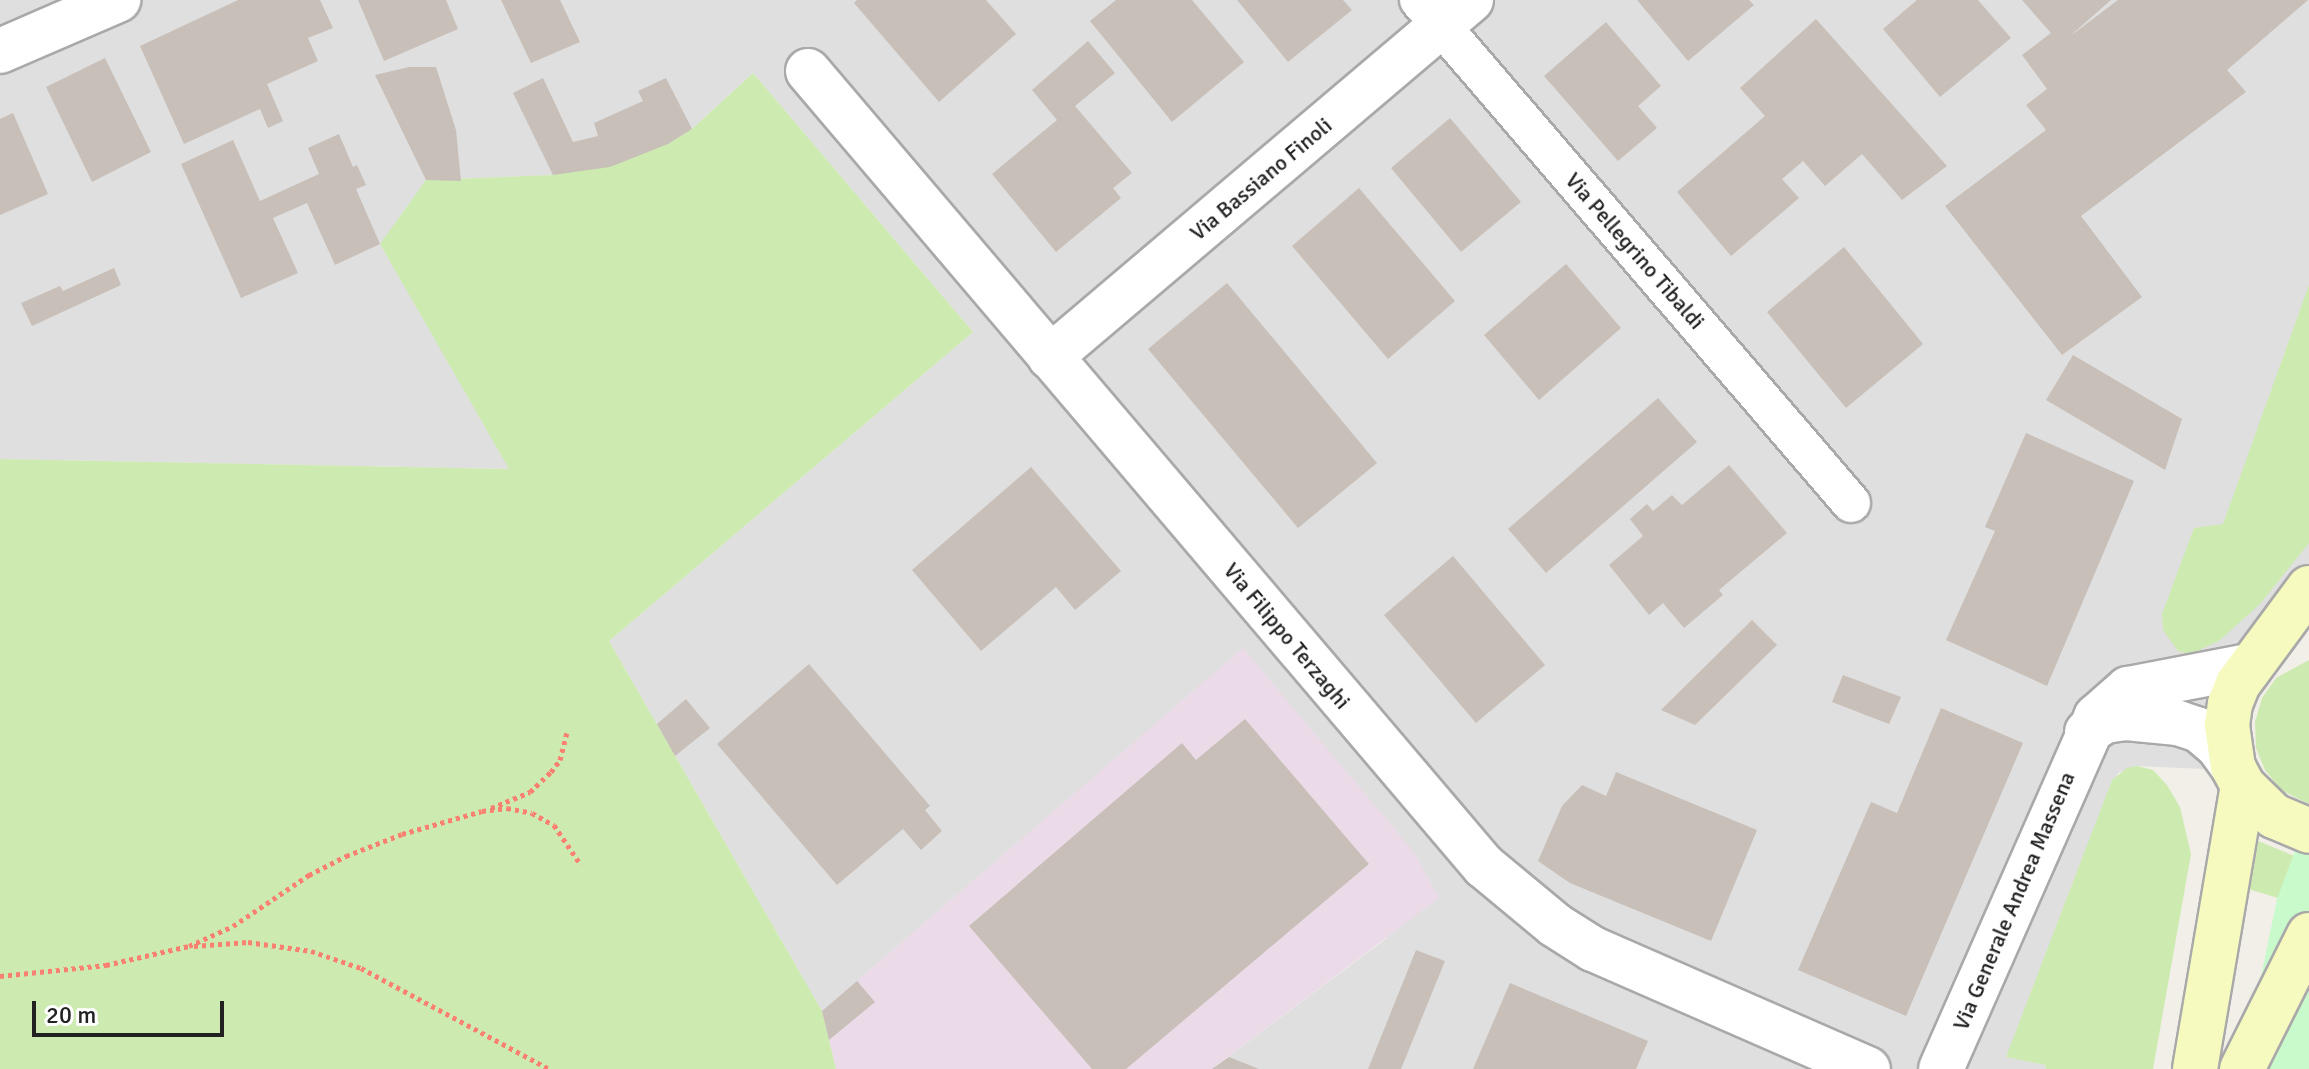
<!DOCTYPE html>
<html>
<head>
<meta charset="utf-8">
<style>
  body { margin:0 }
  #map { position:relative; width:2309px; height:1069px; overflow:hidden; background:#f2efe9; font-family:Signika,sans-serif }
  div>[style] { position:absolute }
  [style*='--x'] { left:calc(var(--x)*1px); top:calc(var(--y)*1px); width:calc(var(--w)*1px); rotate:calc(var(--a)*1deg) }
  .residential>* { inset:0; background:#e0dfdf }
  .industrial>* { inset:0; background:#ebdbe8 }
  .grass>* { inset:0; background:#cdebb0 }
  .park>* { inset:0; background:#c8facc }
  .building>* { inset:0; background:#c7bfb8 }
  .path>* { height:5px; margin-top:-2.5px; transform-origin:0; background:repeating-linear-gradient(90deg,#fa8072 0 4px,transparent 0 8px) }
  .roads { filter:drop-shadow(2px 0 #a9a9a9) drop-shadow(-2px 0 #a9a9a9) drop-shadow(0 2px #a9a9a9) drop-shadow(0 -2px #a9a9a9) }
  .lane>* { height:38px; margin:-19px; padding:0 19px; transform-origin:19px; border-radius:19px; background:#fff }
  .street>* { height:44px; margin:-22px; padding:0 22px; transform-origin:22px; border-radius:22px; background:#fff }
  .secondary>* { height:44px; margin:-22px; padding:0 22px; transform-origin:22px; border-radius:22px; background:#f7fabf }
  span { translate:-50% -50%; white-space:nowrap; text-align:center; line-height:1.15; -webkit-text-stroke:6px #fff; paint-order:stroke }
  .street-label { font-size:22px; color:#222 }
  .scale { position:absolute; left:32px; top:1001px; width:192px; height:36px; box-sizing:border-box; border:4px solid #222; border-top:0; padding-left:10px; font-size:24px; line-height:28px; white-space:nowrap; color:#222; -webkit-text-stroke:6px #fff; paint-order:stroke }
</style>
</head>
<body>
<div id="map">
  <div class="residential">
    <div style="clip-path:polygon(0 0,2309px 0,2309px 575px,2246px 660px,2228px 770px,2137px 766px,2118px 773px,2007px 1057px,2045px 1065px,2046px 1069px,1212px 1069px,1387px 938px,1243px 649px,822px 1011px,609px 641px,973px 332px,753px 73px,692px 129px,668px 144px,553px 175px,426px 180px,510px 469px,0 459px)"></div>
  </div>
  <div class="industrial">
    <div style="clip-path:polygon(1243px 648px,1414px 852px,1439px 898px,1212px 1069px,836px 1069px,822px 1011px)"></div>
  </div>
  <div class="grass">
    <div style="clip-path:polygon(753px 73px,973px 332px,609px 641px,822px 1011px,836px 1069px,0 1069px,0 459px,509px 469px,380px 244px,426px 180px,553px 175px,668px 144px,692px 129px)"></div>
    <div style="clip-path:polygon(2309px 285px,2309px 543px,2260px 604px,2219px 641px,2191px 654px,2178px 651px,2163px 630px,2162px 614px,2194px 528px,2223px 524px)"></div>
    <div style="clip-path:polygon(2309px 660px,2309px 804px,2281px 790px,2265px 770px,2256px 748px,2255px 722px,2262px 698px,2276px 678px)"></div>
    <div style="clip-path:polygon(2137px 766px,2153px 770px,2167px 785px,2180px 807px,2191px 854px,2153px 1069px,2046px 1069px,2045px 1065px,2006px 1057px,2112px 780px,2127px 768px)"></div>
    <div style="clip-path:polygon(2256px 840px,2309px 862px,2298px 904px,2245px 888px)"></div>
  </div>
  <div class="park">
    <div style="clip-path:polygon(2309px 813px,2309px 1069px,2242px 1069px,2277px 899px)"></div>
  </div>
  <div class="building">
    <div style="clip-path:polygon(238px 0,320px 0,333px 28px,308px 38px,318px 61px,267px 84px,283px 121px,268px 128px,260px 109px,184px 144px,140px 46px)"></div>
    <div style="clip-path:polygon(358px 0,446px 0,458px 29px,384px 61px)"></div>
    <div style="clip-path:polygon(501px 0,560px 0,580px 42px,531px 63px)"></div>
    <div style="clip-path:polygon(857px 0,986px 0,1016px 34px,939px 102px,854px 3px)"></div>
    <div style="clip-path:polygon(1116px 0,1192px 0,1244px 62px,1172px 122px,1090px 21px)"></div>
    <div style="clip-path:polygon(1237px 0,1343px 0,1352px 10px,1288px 62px)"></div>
    <div style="clip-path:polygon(1637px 0,1749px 0,1754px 5px,1688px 61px)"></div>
    <div style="clip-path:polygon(1917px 0,1978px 0,2011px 38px,1940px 97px,1883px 29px)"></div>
    <div style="clip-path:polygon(2022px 0,2111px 0,2069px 37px,2118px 0,2308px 0,2227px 70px,2246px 92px,2081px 216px,2142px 297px,2062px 355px,1945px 206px,2046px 130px,2026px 105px,2047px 89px,2022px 55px,2051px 33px)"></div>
    <div style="clip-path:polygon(1816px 19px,1947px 166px,1902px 200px,1862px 154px,1825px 186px,1803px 161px,1782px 179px,1799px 198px,1731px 256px,1677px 192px,1765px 116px,1740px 88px)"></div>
    <div style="clip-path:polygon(1606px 22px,1661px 86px,1638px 106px,1657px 128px,1618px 161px,1544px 76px)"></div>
    <div style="clip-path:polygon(1088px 41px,1115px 73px,1075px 106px,1132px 173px,1113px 188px,1121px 198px,1056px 252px,992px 174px,1057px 120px,1032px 90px)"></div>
    <div style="clip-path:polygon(105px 58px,151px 152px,92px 182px,46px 87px)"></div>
    <div style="clip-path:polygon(409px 67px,436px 67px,456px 130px,461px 181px,426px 180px,375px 75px)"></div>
    <div style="clip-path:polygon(543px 78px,573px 142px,598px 136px,594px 123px,643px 101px,638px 91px,666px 78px,692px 129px,668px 144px,610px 167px,553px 175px,513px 93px)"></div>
    <div style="clip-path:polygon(13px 113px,48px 194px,0 215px,0 119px)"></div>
    <div style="clip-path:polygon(1450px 118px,1521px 202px,1461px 252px,1391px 168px)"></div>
    <div style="clip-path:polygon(339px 134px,353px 167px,357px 165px,366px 185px,356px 189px,380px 244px,335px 265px,307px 203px,273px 218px,298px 273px,241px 298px,181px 164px,233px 140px,260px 201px,319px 174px,308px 148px)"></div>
    <div style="clip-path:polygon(1359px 188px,1455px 301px,1388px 359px,1292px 246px)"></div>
    <div style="clip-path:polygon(1844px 247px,1923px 344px,1846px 408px,1767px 312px)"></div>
    <div style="clip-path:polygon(1566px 264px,1621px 328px,1539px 400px,1484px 335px)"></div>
    <div style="clip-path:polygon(114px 268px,121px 285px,32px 326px,21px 303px,60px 286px,63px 291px)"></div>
    <div style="clip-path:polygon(1227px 283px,1377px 463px,1298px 528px,1148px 349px)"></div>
    <div style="clip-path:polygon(2073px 355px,2182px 419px,2165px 470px,2046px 400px)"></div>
    <div style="clip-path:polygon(1658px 398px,1697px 442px,1546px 573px,1508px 529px)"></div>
    <div style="clip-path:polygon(2026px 433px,2134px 481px,2047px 686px,1946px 640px,1995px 531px,1985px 527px)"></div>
    <div style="clip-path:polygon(1729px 465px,1787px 533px,1719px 590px,1723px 595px,1684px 628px,1663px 603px,1649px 615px,1609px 565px,1643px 536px,1630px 519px,1647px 504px,1653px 511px,1672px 495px,1682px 505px)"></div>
    <div style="clip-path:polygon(1031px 467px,1121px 571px,1075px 610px,1056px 587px,981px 651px,912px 570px)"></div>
    <div style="clip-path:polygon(1453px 556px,1545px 665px,1476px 723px,1384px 615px)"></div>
    <div style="clip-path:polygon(1752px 620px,1777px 645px,1695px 725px,1661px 710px)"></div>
    <div style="clip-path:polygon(809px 664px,930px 806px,925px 810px,942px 831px,921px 850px,903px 829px,837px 885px,717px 744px)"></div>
    <div style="clip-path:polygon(1843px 675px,1901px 697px,1889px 724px,1832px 702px)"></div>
    <div style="clip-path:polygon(686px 699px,710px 728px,675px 756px,657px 724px)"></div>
    <div style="clip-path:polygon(1941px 708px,2023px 743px,1906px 1016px,1798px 970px,1871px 802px,1897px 813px)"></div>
    <div style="clip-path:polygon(1245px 719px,1369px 864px,1126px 1069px,1092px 1069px,969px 926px,1182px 743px,1196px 760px)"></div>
    <div style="clip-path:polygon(1616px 772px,1757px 830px,1711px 941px,1570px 883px,1538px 861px,1562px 806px,1582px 785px,1606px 796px)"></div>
    <div style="clip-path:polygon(1416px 950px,1445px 961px,1401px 1069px,1368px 1069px)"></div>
    <div style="clip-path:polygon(857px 981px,875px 1002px,829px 1040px,822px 1011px)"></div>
    <div style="clip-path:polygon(1510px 983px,1648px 1041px,1636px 1069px,1473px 1069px)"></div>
    <div style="clip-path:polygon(1229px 1057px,1259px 1069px,1212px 1069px)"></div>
  </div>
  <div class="path">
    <div style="--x:491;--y:808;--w:42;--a:-22.3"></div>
    <div style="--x:530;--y:792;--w:29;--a:-44"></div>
    <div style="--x:551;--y:772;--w:15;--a:-53"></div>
    <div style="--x:560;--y:760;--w:29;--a:-76"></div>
    <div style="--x:194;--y:946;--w:54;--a:-4.2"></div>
    <div style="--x:248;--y:942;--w:64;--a:8.1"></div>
    <div style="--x:311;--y:951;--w:53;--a:18.8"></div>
    <div style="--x:361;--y:968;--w:213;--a:28.2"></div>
    <div style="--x:0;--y:976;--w:107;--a:-5.9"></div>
    <div style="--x:106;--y:965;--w:85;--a:-12.9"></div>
    <div style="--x:189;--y:946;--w:48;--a:-24.4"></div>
    <div style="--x:233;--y:926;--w:92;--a:-33.9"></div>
    <div style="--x:309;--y:875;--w:42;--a:-27.2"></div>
    <div style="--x:346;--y:856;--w:60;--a:-21.4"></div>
    <div style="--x:402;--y:834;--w:83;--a:-16"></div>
    <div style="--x:482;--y:811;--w:25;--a:-7"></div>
    <div style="--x:507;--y:808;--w:25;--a:11"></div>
    <div style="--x:532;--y:813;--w:25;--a:29"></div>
    <div style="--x:554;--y:825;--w:48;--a:56"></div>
  </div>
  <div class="roads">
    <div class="lane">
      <div style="--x:1419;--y:0;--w:663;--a:49.34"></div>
    </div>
    <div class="street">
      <div style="--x:0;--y:51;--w:129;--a:-23.4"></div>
      <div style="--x:808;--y:71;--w:1044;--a:49.63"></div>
      <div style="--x:1484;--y:866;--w:92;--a:39.7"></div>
      <div style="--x:1555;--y:925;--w:45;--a:32.3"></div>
      <div style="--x:1593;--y:949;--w:300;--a:23.6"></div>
      <div style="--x:1050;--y:357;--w:552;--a:-40.3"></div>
      <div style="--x:2087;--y:732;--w:21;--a:-31"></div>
      <div style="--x:2105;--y:721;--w:21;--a:-8"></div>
      <div style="--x:2126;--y:718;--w:52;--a:5.5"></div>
      <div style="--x:2178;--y:723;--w:22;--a:18"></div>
      <div style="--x:2199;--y:730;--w:25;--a:40"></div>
      <div style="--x:2218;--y:746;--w:26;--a:54"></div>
      <div style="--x:1941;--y:1069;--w:385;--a:-66.2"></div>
      <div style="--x:2096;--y:717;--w:43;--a:-41.2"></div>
      <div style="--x:2128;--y:689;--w:123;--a:-10.8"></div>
    </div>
    <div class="secondary">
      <div style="--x:2309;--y:588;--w:119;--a:126.5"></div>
      <div style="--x:2238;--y:684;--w:22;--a:112"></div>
      <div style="--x:2230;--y:704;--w:21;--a:98"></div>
      <div style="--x:2227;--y:725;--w:42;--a:81.9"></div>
      <div style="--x:2233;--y:767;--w:21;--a:62"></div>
      <div style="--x:2243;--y:786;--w:43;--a:44.1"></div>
      <div style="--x:2274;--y:816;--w:38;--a:23"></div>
      <div style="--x:2195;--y:1069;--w:287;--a:-80.4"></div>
      <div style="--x:2242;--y:1069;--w:150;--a:-63.4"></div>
    </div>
  </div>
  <div class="street-label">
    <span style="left:1261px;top:179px;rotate:-40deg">Via Bassiano Finoli</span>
    <span style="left:1635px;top:251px;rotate:49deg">Via Pellegrino Tibaldi</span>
    <span style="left:1287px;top:636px;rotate:50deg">Via Filippo Terzaghi</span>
    <span style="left:2014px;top:901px;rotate:-67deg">Via Generale Andrea Massena</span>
  </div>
  <div class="scale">20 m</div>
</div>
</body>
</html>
